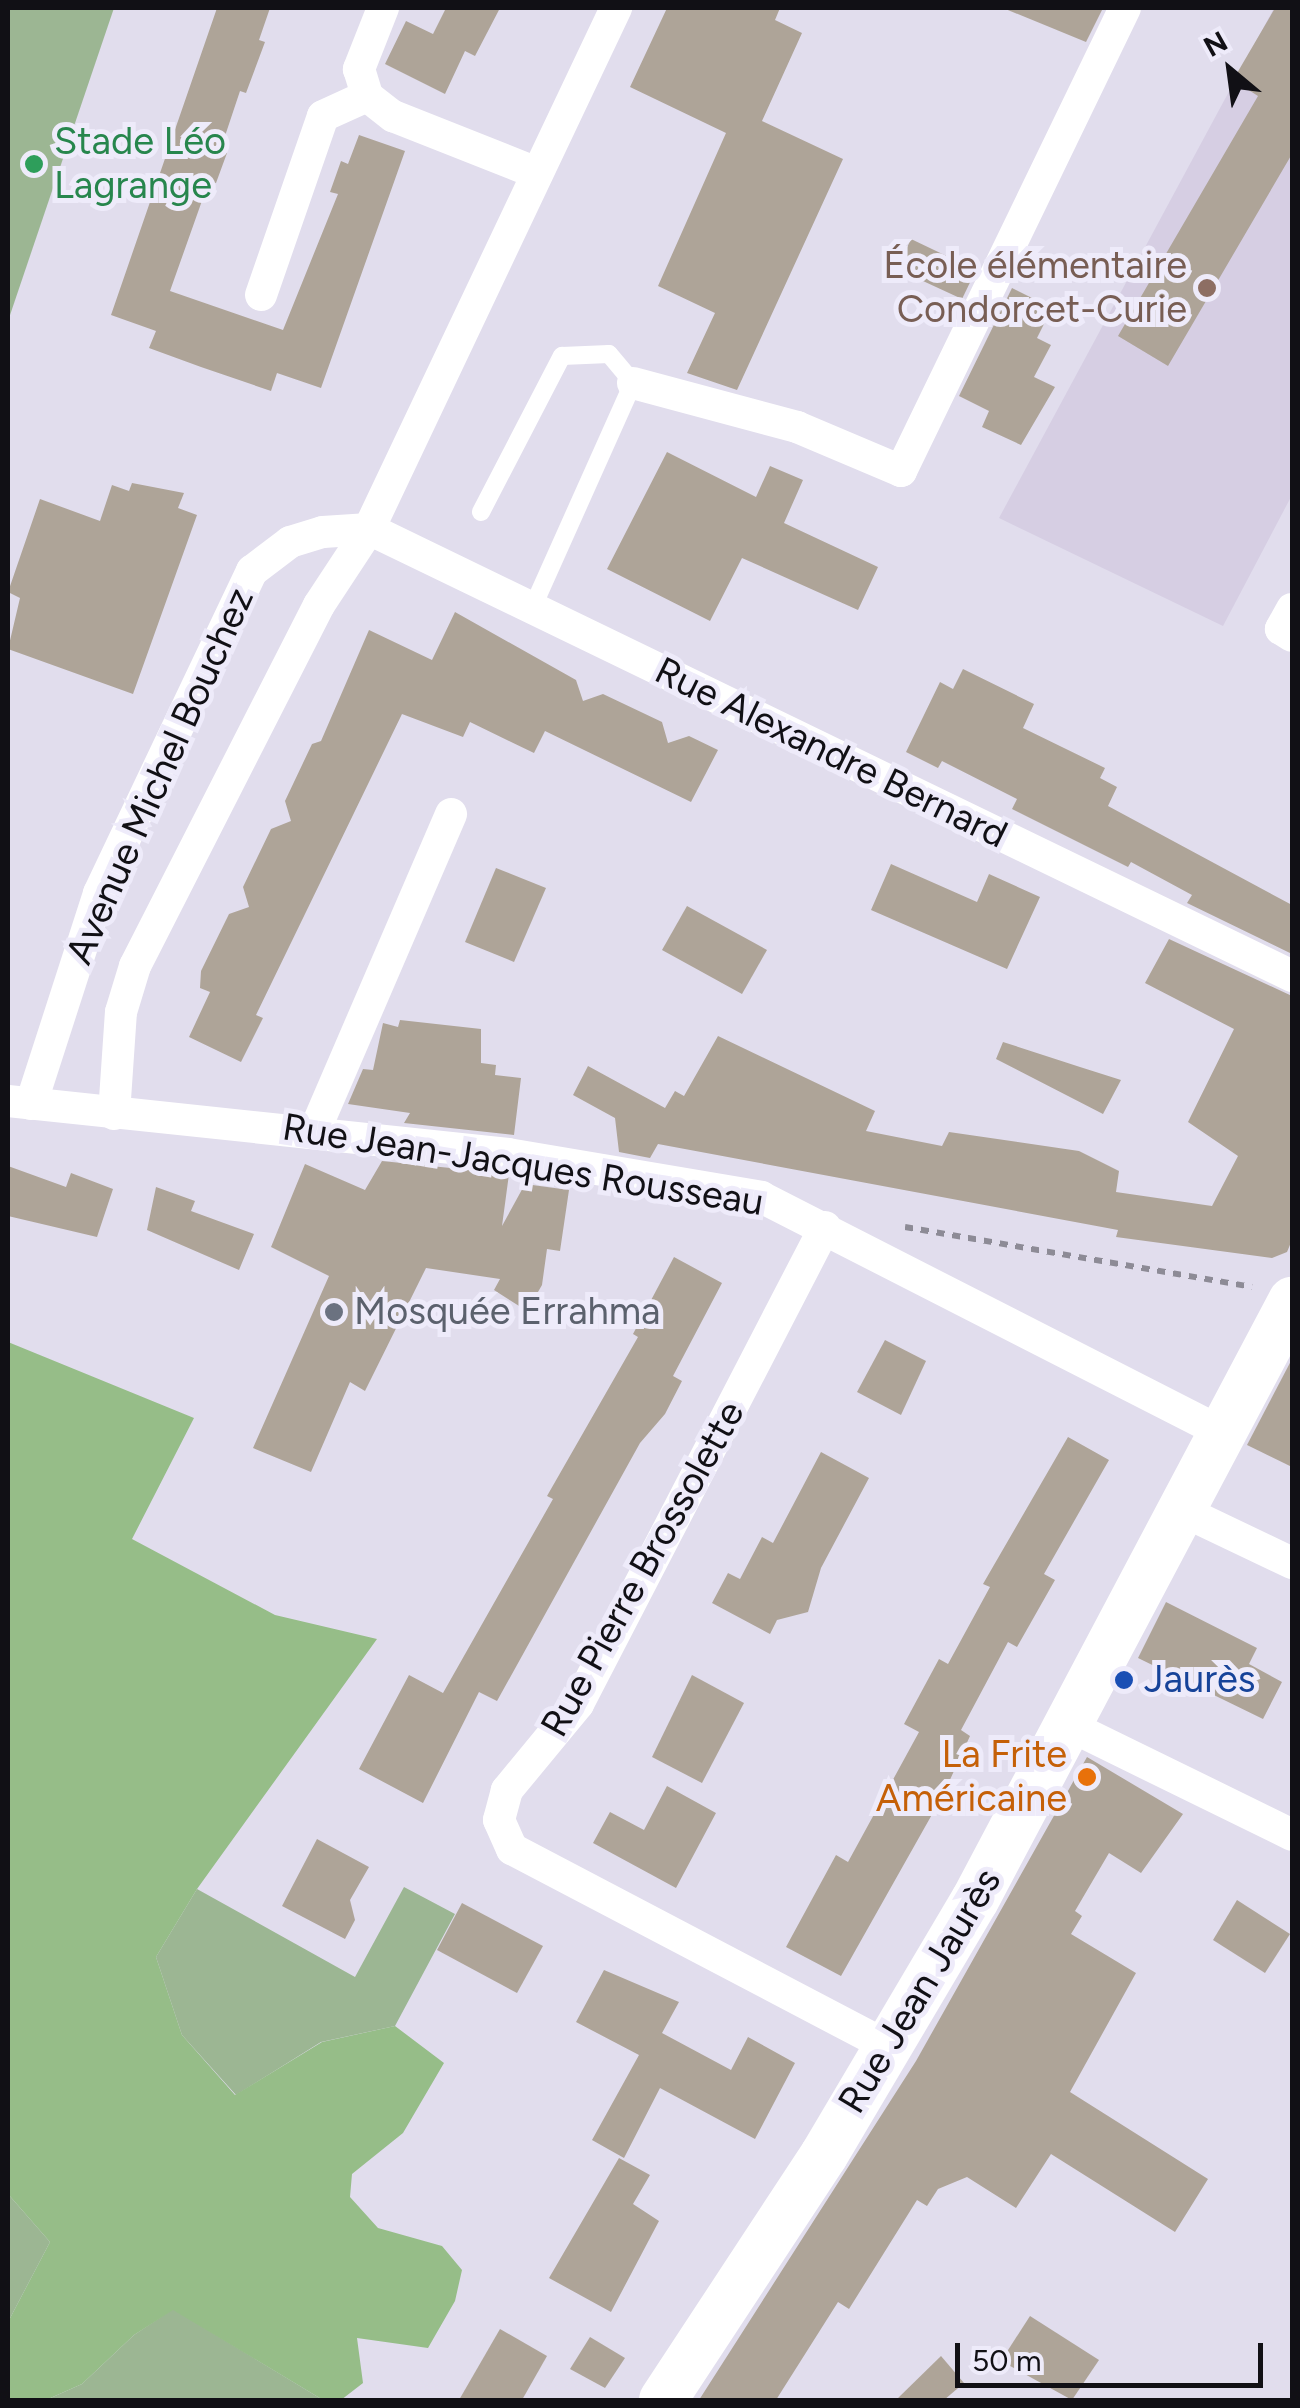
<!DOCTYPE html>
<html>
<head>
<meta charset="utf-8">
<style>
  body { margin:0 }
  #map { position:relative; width:1300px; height:2408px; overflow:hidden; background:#e1dded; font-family:Figtree,sans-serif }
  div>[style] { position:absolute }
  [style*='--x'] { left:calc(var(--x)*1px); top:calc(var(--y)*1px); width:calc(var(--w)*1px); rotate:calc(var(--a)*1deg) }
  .education>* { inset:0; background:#d6cee3 }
  .green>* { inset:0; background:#9cb693 }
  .forest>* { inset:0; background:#96bd88 }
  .building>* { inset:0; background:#aea498 }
  .path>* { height:6px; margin-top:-3px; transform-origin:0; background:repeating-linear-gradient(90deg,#8d8b96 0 8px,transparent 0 16px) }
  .lane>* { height:18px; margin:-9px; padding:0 9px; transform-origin:9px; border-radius:9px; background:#fff }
  .street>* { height:32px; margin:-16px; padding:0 16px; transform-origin:16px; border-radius:16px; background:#fff }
  .secondary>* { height:48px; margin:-24px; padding:0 24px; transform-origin:24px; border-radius:24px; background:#fff }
  .dots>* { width:28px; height:28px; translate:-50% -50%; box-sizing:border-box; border:5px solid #eeebfa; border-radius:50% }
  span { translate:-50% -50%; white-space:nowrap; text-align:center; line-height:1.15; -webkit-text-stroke:10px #eeebfa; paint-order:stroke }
  .leisure-label { font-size:38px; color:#27864d }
  .left { translate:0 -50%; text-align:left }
  .education-label { font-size:38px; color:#785e54 }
  .right { translate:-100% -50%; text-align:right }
  .street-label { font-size:38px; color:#111015 }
  .worship-label { font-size:38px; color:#5b616d }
  .transit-label { font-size:38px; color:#164399 }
  .food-label { font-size:38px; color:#c56008 }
  .frame { position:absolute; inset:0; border:10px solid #111015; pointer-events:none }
  .north { position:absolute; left:1180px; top:20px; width:100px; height:100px; -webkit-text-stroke:8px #eeebfa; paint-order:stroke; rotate:331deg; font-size:28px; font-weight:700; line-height:40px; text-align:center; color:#111015 }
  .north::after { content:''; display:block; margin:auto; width:35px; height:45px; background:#111015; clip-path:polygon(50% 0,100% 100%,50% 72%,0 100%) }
  .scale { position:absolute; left:955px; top:2343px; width:308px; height:45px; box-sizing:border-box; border:5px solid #111015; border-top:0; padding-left:12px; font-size:30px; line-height:35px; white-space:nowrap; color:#111015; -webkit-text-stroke:8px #eeebfa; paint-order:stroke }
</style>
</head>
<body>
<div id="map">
  <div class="education">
    <div style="clip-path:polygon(1273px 10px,1292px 22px,1292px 495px,1223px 626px,999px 518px)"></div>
  </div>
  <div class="green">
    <div style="clip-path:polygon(8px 8px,114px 8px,8px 321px)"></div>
    <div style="clip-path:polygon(404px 1887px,455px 1914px,395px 2026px,321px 2042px,236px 2095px,182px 2035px,156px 1957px,197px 1889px,355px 1977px)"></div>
    <div style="clip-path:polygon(8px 2194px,50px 2242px,8px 2322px)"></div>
    <div style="clip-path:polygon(173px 2309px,323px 2400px,46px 2400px,82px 2384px,134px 2335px)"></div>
  </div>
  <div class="forest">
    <div style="clip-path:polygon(8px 1342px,194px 1418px,132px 1539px,275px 1615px,377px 1639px,197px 1889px,156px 1957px,182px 2035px,235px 2095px,322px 2042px,395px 2026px,444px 2063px,403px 2133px,352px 2174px,350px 2197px,378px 2228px,442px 2246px,462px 2270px,455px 2301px,428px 2348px,357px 2338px,363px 2383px,341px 2400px,323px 2400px,173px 2310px,134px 2335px,82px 2384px,46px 2400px,8px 2400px,8px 2322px,50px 2242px,8px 2194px)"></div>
  </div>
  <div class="building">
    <div style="clip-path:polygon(217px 8px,270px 8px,259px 40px,265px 42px,246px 93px,240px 91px,220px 151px,227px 153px,216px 183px,209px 181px,170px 291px,283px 330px,338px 194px,330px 192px,341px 161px,348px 164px,359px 135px,405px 151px,321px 388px,277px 373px,271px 391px,201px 367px,149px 348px,156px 331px,111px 315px)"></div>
    <div style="clip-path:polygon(446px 8px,500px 8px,475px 56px,465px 51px,445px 94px,385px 64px,406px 21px,433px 34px)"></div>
    <div style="clip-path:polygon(667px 8px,780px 8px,775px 20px,802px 33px,762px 121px,843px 159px,737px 390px,687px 373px,715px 313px,658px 286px,726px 133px,630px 87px)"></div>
    <div style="clip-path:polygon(1003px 8px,1103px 8px,1086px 42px)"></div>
    <div style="clip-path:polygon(1275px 8px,1292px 8px,1292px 154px,1168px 366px,1118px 336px,1258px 96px,1233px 80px)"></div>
    <div style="clip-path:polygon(911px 239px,976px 270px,962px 299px,897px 269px)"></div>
    <div style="clip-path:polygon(1012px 288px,1052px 308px,1037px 338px,1051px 345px,1034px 377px,1055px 387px,1021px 445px,982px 427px,989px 411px,959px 396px)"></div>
    <div style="clip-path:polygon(667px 452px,756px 497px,770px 466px,803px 480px,784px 523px,878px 567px,858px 610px,742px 558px,710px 621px,607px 569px)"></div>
    <div style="clip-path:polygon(132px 483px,184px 493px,178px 508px,197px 515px,133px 694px,8px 649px,20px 598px,8px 592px,40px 499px,100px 521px,112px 485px,129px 491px)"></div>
    <div style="clip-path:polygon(455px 612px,576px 680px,583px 701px,603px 694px,662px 722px,668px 743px,689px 736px,718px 750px,691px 802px,545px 731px,534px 753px,470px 722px,463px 737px,402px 714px,256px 1015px,263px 1018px,241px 1062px,189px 1037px,210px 992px,200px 988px,201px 971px,229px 914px,249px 907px,243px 887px,271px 829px,291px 821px,285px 801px,312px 744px,321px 741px,369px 630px,432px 660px)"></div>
    <div style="clip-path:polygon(963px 669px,1034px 704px,1023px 728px,1105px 768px,1100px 778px,1117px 787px,1108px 806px,1292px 905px,1292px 954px,1187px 903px,1192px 895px,1131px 862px,1128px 867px,1012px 809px,1017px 799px,942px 761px,938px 768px,906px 752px,940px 682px,953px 689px)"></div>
    <div style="clip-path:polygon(891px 864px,977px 902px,989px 874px,1040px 897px,1007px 969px,871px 910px)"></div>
    <div style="clip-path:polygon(496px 868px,546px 888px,514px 962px,465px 942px)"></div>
    <div style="clip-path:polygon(687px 906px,767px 950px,742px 994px,662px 950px)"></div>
    <div style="clip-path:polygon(1169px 939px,1292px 996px,1292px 1240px,1287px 1252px,1272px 1258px,1116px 1237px,1118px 1230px,658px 1144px,650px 1158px,619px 1152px,615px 1118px,573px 1095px,588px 1066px,665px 1108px,675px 1091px,684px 1096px,718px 1036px,875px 1111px,866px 1131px,942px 1146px,949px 1132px,1079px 1151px,1119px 1171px,1116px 1192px,1212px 1206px,1238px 1156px,1188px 1122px,1234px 1029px,1145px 983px)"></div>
    <div style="clip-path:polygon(400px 1020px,481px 1029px,481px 1063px,496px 1065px,495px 1075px,521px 1078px,514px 1135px,404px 1123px,410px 1113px,348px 1104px,363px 1069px,373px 1070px,383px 1023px,398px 1027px)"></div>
    <div style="clip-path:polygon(1003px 1042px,1080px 1067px,1121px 1080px,1103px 1114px,996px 1059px)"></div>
    <div style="clip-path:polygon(382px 1161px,509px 1174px,502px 1226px,525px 1184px,569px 1190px,560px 1251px,547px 1249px,542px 1285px,527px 1311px,494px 1290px,500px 1279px,426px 1268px,365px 1391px,350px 1382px,311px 1472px,253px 1448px,329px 1276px,271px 1247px,305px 1164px,365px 1190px)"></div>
    <div style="clip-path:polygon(8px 1166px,66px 1187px,71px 1173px,113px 1189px,97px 1237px,8px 1216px)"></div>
    <div style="clip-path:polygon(156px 1187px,195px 1201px,191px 1211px,254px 1234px,239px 1270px,147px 1230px)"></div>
    <div style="clip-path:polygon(674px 1257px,722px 1283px,673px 1376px,682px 1381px,665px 1414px,640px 1443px,497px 1701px,479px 1692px,423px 1803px,359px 1769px,409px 1675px,443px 1693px,553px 1499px,547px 1496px,638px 1337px,633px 1334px)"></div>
    <div style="clip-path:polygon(885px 1340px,926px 1361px,901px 1415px,857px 1392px)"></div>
    <div style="clip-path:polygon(1292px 1359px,1292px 1467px,1247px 1445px)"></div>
    <div style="clip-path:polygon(1068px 1437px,1109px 1460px,1044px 1574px,1055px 1580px,1017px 1647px,1008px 1642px,961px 1730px,970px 1736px,943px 1795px,841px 1976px,786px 1947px,836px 1855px,848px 1862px,919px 1732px,904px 1724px,939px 1659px,948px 1664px,990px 1587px,983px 1584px)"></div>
    <div style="clip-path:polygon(821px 1452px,869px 1478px,821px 1568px,808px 1612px,777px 1620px,770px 1634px,712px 1603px,728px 1573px,740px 1579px,762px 1537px,773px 1543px)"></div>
    <div style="clip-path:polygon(1166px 1602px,1257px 1648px,1249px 1664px,1282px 1682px,1263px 1719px,1138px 1658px)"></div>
    <div style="clip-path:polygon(692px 1675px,744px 1703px,702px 1783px,652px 1757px)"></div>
    <div style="clip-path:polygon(1087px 1757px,1183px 1814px,1141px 1873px,1109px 1853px,1075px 1911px,1082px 1916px,1071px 1934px,1136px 1973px,1070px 2092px,1208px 2179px,1175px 2232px,1051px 2154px,1016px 2208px,967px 2177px,938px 2189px,927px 2206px,917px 2200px,849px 2309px,838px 2302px,776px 2400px,699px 2400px,916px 2061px)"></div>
    <div style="clip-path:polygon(667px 1786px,716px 1813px,676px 1888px,593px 1843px,610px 1812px,644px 1830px)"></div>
    <div style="clip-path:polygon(317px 1839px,369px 1867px,350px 1900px,355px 1920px,345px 1939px,282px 1906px)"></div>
    <div style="clip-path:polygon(1237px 1900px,1290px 1934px,1265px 1973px,1213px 1940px)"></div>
    <div style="clip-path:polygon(462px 1903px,543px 1946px,517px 1993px,437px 1950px)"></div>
    <div style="clip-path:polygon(604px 1970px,679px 2002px,662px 2033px,731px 2070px,748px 2037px,795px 2063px,755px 2139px,660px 2088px,624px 2158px,592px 2140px,639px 2055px,576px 2022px)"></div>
    <div style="clip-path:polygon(619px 2158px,650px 2175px,633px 2204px,659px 2221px,611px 2312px,549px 2278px)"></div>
    <div style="clip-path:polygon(1030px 2316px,1099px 2360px,1072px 2400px,1001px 2361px)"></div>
    <div style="clip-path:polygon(500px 2329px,547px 2356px,522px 2400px,459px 2400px)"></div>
    <div style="clip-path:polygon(590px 2337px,625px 2358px,605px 2388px,570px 2369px)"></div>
    <div style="clip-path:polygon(941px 2356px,964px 2383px,944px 2400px,896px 2400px)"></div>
  </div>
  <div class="path">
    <div style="--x:905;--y:1227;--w:352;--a:9.8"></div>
  </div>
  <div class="lane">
    <div style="--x:481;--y:512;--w:176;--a:-62.6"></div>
    <div style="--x:562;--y:356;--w:47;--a:-2.4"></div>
    <div style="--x:609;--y:354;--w:38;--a:50"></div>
    <div style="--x:633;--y:383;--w:248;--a:114.1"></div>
  </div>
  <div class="street">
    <div style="--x:383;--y:8;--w:66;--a:111.5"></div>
    <div style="--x:359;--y:69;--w:28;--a:73"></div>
    <div style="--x:367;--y:96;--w:33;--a:38"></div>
    <div style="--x:393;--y:116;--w:155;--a:21.6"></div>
    <div style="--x:261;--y:295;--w:189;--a:-70.9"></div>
    <div style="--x:323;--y:116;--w:48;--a:-24.4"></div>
    <div style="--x:633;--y:383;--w:170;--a:15"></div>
    <div style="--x:797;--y:427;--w:113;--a:22.9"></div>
    <div style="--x:901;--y:471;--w:514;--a:-64.18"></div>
    <div style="--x:1292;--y:609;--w:23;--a:119"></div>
    <div style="--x:1281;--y:629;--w:13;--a:32"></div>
    <div style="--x:8;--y:1101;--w:503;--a:6.05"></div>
    <div style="--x:508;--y:1154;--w:257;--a:9.6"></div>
    <div style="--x:761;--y:1197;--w:519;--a:27.06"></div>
    <div style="--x:31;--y:1104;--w:222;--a:-72.1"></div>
    <div style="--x:99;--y:893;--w:357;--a:-64.6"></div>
    <div style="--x:252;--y:571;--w:48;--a:-37.3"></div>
    <div style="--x:290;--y:542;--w:34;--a:-17"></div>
    <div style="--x:323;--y:532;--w:46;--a:-3.7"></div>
    <div style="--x:369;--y:529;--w:1026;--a:25.84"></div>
    <div style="--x:114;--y:1114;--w:102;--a:-86.1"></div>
    <div style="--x:121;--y:1012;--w:48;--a:-73.1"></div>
    <div style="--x:135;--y:966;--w:405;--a:-63"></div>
    <div style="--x:319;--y:605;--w:91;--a:-56.7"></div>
    <div style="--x:369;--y:529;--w:577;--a:-64.63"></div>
    <div style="--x:315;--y:1130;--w:344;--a:-66.7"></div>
    <div style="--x:825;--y:1227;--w:537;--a:117.38"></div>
    <div style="--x:578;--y:1704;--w:112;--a:129.5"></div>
    <div style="--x:507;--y:1790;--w:31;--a:105"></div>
    <div style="--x:499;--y:1820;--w:32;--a:66"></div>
    <div style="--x:512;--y:1849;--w:422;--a:27.7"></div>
    <div style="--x:1183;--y:1511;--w:121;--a:25.5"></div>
    <div style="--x:1072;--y:1727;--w:245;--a:26.1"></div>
  </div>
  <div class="secondary">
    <div style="--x:663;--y:2400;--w:293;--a:-56.7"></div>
    <div style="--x:824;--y:2155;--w:296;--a:-59.4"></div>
    <div style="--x:975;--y:1900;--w:678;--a:-62.11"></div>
  </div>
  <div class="dots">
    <div style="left:34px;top:164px;background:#2e9e5b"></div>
    <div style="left:1207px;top:288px;background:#8d6e63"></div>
    <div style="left:334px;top:1312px;background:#6b7280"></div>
    <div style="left:1124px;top:1680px;background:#1a4fb4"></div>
    <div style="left:1087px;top:1777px;background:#e8710a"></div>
  </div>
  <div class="leisure-label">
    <span class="left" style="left:54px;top:164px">Stade Léo<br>Lagrange</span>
  </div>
  <div class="education-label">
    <span class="right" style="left:1187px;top:288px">École élémentaire<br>Condorcet-Curie</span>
  </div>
  <div class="street-label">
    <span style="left:831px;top:753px;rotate:26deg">Rue Alexandre Bernard</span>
    <span style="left:160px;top:776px;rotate:-66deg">Avenue Michel Bouchez</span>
    <span style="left:523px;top:1165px;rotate:9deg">Rue Jean-Jacques Rousseau</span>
    <span style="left:643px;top:1569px;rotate:-61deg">Rue Pierre Brossolette</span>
    <span style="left:920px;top:1991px;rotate:-59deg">Rue Jean Jaurès</span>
  </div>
  <div class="worship-label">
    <span class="left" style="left:354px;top:1312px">Mosquée Errahma</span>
  </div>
  <div class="transit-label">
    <span class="left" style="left:1144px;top:1680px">Jaurès</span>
  </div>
  <div class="food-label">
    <span class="right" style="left:1067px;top:1777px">La Frite<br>Américaine</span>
  </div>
  <div class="frame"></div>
  <div class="north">N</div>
  <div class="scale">50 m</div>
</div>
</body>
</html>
